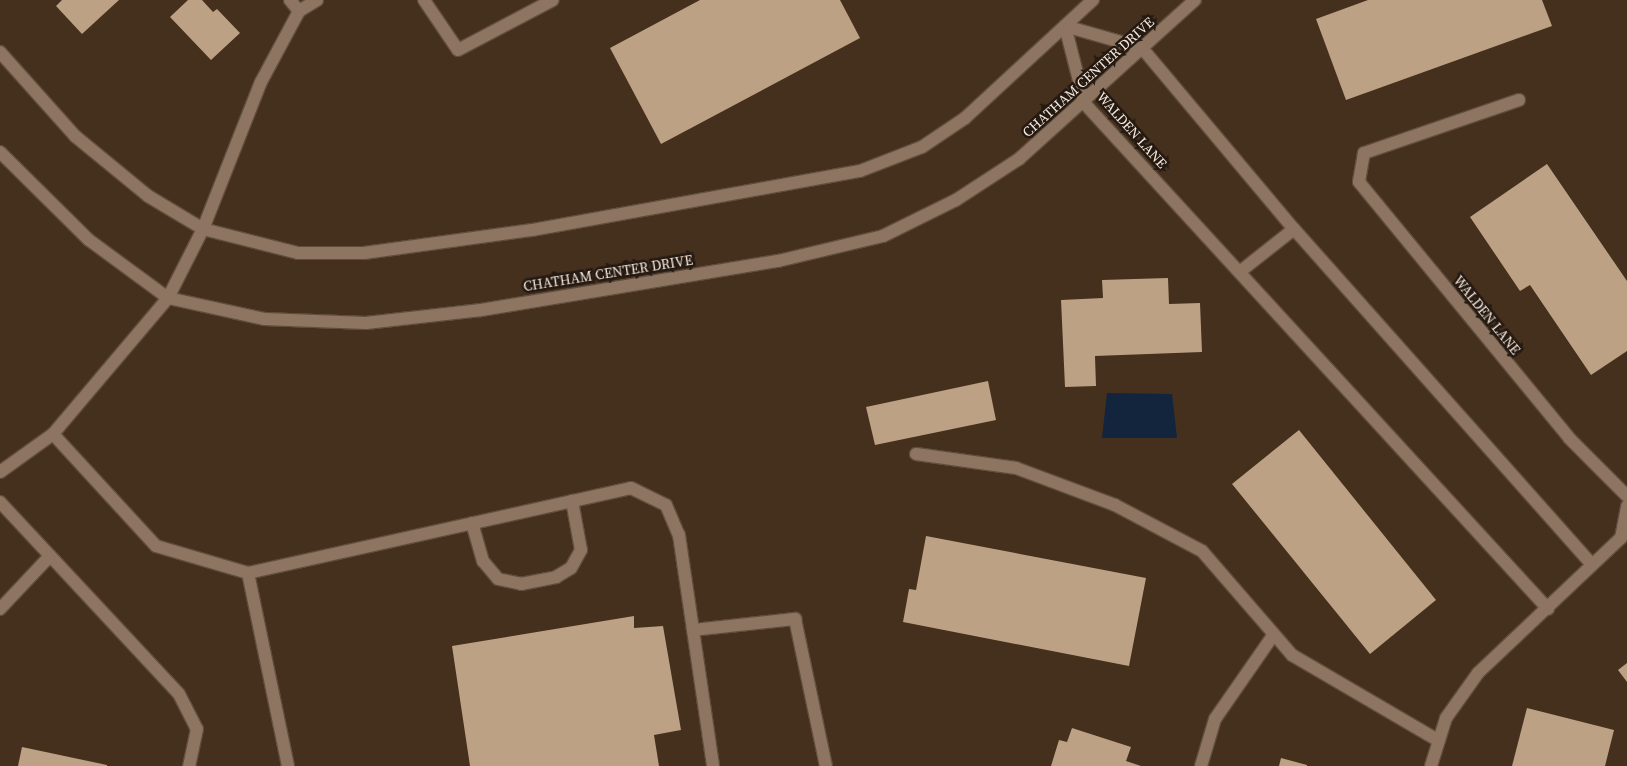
<!DOCTYPE html>
<html>
<head>
<meta charset="utf-8">
<style>
  body { margin:0 }
  #map { position:relative; width:1627px; height:766px; overflow:hidden; background:#452f1d; font-family:"Source Serif 4",serif }
  div>[style] { position:absolute }
  [style*='--x'] { left:calc(var(--x)*1px); top:calc(var(--y)*1px); width:calc(var(--w)*1px); rotate:calc(var(--a)*1deg) }
  .water>* { inset:0; background:#12253d }
  .building>* { inset:0; background:#bca184 }
  .roads { filter:drop-shadow(1px 0 #604e3d) drop-shadow(-1px 0 #604e3d) drop-shadow(0 1px #604e3d) drop-shadow(0 -1px #604e3d) }
  .minor>* { height:12px; margin:-6px; padding:0 6px; transform-origin:6px; border-radius:6px; background:#8e7561 }
  span { translate:-50% -50%; white-space:nowrap; text-align:center; line-height:1.15; -webkit-text-stroke:5px #241a12; paint-order:stroke }
  .street-label { font-size:14px; color:#f8e9de }
</style>
</head>
<body>
<div id="map">
  <div class="water">
    <div style="clip-path:polygon(1107px 393px,1172px 394px,1177px 438px,1102px 438px)"></div>
  </div>
  <div class="building">
    <div style="clip-path:polygon(62px 0,119px 0,82px 34px,56px 6px)"></div>
    <div style="clip-path:polygon(188px 0,202px 0,213px 12px,217px 9px,240px 33px,211px 60px,170px 17px)"></div>
    <div style="clip-path:polygon(700px 0,840px 0,860px 38px,661px 144px,610px 48px)"></div>
    <div style="clip-path:polygon(1368px 0,1542px 0,1552px 26px,1346px 100px,1316px 19px)"></div>
    <div style="clip-path:polygon(1547px 164px,1627px 281px,1627px 351px,1591px 375px,1530px 285px,1520px 291px,1470px 217px)"></div>
    <div style="clip-path:polygon(1168px 278px,1169px 304px,1200px 303px,1202px 352px,1095px 356px,1096px 386px,1065px 387px,1061px 300px,1103px 298px,1102px 280px)"></div>
    <div style="clip-path:polygon(988px 381px,996px 420px,875px 445px,866px 407px)"></div>
    <div style="clip-path:polygon(1299px 430px,1436px 600px,1370px 654px,1232px 484px)"></div>
    <div style="clip-path:polygon(926px 536px,1146px 578px,1129px 666px,903px 622px,909px 589px,916px 590px)"></div>
    <div style="clip-path:polygon(634px 616px,634px 628px,663px 626px,681px 730px,654px 735px,659px 766px,470px 766px,452px 646px)"></div>
    <div style="clip-path:polygon(1627px 663px,1627px 682px,1618px 670px)"></div>
    <div style="clip-path:polygon(1527px 708px,1614px 730px,1605px 766px,1512px 766px)"></div>
    <div style="clip-path:polygon(1072px 728px,1131px 747px,1126px 761px,1141px 766px,1051px 766px,1059px 740px,1067px 742px)"></div>
    <div style="clip-path:polygon(22px 747px,107px 765px,107px 766px,18px 766px)"></div>
    <div style="clip-path:polygon(1281px 758px,1307px 765px,1307px 766px,1279px 766px)"></div>
  </div>
  <div class="roads">
    <div class="minor">
      <div style="--x:290;--y:0;--w:14;--a:51"></div>
      <div style="--x:424;--y:0;--w:60;--a:55.8"></div>
      <div style="--x:458;--y:50;--w:107;--a:-27.8"></div>
      <div style="--x:1065;--y:26;--w:81;--a:75.6"></div>
      <div style="--x:1085;--y:104;--w:685;--a:47.48"></div>
      <div style="--x:1065;--y:26;--w:80;--a:15.9"></div>
      <div style="--x:1142;--y:48;--w:236;--a:50"></div>
      <div style="--x:1294;--y:229;--w:66;--a:141.7"></div>
      <div style="--x:0;--y:52;--w:113;--a:48.2"></div>
      <div style="--x:75;--y:136;--w:94;--a:39.4"></div>
      <div style="--x:148;--y:196;--w:64;--a:31"></div>
      <div style="--x:203;--y:229;--w:98;--a:14.2"></div>
      <div style="--x:298;--y:253;--w:66;--a:0"></div>
      <div style="--x:364;--y:253;--w:170;--a:-7.8"></div>
      <div style="--x:532;--y:230;--w:333;--a:-10.2"></div>
      <div style="--x:860;--y:171;--w:66;--a:-21.2"></div>
      <div style="--x:922;--y:147;--w:52;--a:-34"></div>
      <div style="--x:965;--y:118;--w:174;--a:-42.7"></div>
      <div style="--x:1519;--y:100;--w:164;--a:161.1"></div>
      <div style="--x:1364;--y:153;--w:29;--a:100"></div>
      <div style="--x:1359;--y:182;--w:331;--a:50.6"></div>
      <div style="--x:1569;--y:438;--w:82;--a:45"></div>
      <div style="--x:0;--y:152;--w:125;--a:44.7"></div>
      <div style="--x:89;--y:240;--w:98;--a:36.3"></div>
      <div style="--x:168;--y:298;--w:98;--a:12.3"></div>
      <div style="--x:264;--y:319;--w:102;--a:2.2"></div>
      <div style="--x:366;--y:323;--w:116;--a:-6.4"></div>
      <div style="--x:481;--y:310;--w:301;--a:-9.4"></div>
      <div style="--x:778;--y:261;--w:108;--a:-13.4"></div>
      <div style="--x:883;--y:236;--w:81;--a:-26.3"></div>
      <div style="--x:956;--y:200;--w:75;--a:-33.1"></div>
      <div style="--x:1019;--y:159;--w:237;--a:-42.1"></div>
      <div style="--x:1294;--y:229;--w:449;--a:48.4"></div>
      <div style="--x:53;--y:434;--w:152;--a:47.4"></div>
      <div style="--x:156;--y:546;--w:96;--a:16.4"></div>
      <div style="--x:916;--y:454;--w:101;--a:8"></div>
      <div style="--x:1016;--y:468;--w:106;--a:20.5"></div>
      <div style="--x:1115;--y:505;--w:98;--a:27.9"></div>
      <div style="--x:1202;--y:551;--w:138;--a:49.1"></div>
      <div style="--x:1292;--y:655;--w:170;--a:30.3"></div>
      <div style="--x:0;--y:472;--w:65;--a:-35.6"></div>
      <div style="--x:53;--y:434;--w:178;--a:-49.8"></div>
      <div style="--x:168;--y:298;--w:77;--a:-63.1"></div>
      <div style="--x:203;--y:229;--w:158;--a:-68.5"></div>
      <div style="--x:261;--y:82;--w:81;--a:-61.8"></div>
      <div style="--x:299;--y:11;--w:21;--a:-31"></div>
      <div style="--x:0;--y:502;--w:262;--a:47"></div>
      <div style="--x:179;--y:694;--w:39;--a:63"></div>
      <div style="--x:197;--y:729;--w:38;--a:102"></div>
      <div style="--x:472;--y:523;--w:40;--a:74"></div>
      <div style="--x:483;--y:561;--w:23;--a:50"></div>
      <div style="--x:498;--y:579;--w:24;--a:12"></div>
      <div style="--x:521;--y:584;--w:36;--a:-11"></div>
      <div style="--x:556;--y:577;--w:17;--a:-31"></div>
      <div style="--x:571;--y:568;--w:21;--a:-61"></div>
      <div style="--x:581;--y:550;--w:50;--a:-100.4"></div>
      <div style="--x:0;--y:609;--w:73;--a:-46.7"></div>
      <div style="--x:693;--y:630;--w:103;--a:-6.2"></div>
      <div style="--x:795;--y:619;--w:150;--a:78.1"></div>
      <div style="--x:288;--y:766;--w:197;--a:-101.7"></div>
      <div style="--x:248;--y:573;--w:392;--a:-12.5"></div>
      <div style="--x:631;--y:488;--w:39;--a:26"></div>
      <div style="--x:666;--y:505;--w:33;--a:67"></div>
      <div style="--x:679;--y:535;--w:233;--a:81.6"></div>
      <div style="--x:1201;--y:766;--w:49;--a:-73.4"></div>
      <div style="--x:1215;--y:719;--w:103;--a:-55.2"></div>
      <div style="--x:1431;--y:766;--w:50;--a:-72.6"></div>
      <div style="--x:1446;--y:718;--w:55;--a:-54.6"></div>
      <div style="--x:1478;--y:673;--w:197;--a:-43.4"></div>
      <div style="--x:1621;--y:538;--w:33;--a:-79"></div>
    </div>
  </div>
  <div class="street-label">
    <span style="left:1088px;top:77px;rotate:-42deg">CHATHAM CENTER DRIVE</span>
    <span style="left:1132px;top:130px;rotate:48deg">WALDEN LANE</span>
    <span style="left:608px;top:273px;rotate:-9deg">CHATHAM CENTER DRIVE</span>
    <span style="left:1487px;top:315px;rotate:51deg">WALDEN LANE</span>
  </div>
</div>
</body>
</html>
